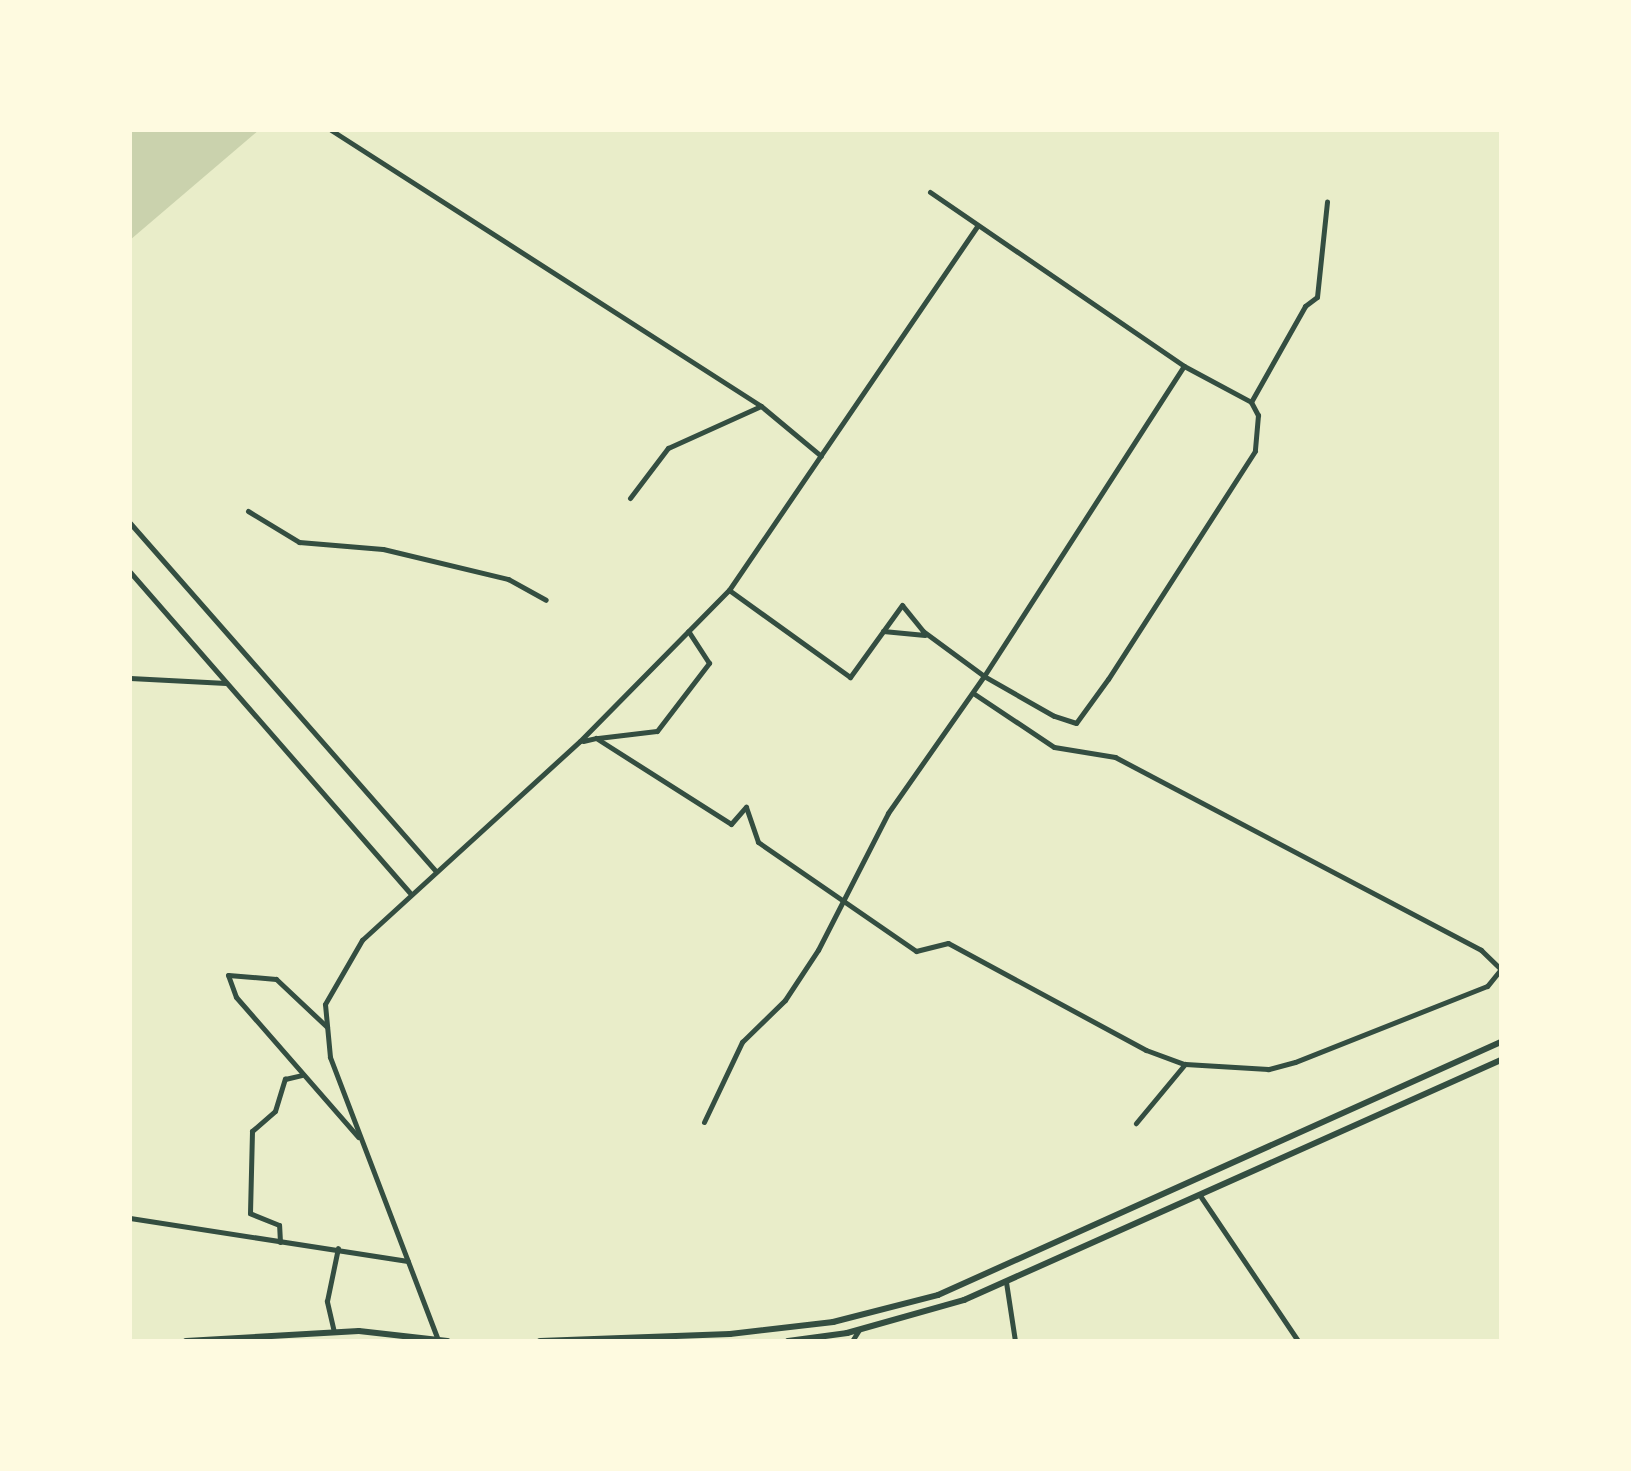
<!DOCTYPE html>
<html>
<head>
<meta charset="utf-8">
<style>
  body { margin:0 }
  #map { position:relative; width:1631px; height:1471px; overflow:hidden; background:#e9edc9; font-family:Manrope,sans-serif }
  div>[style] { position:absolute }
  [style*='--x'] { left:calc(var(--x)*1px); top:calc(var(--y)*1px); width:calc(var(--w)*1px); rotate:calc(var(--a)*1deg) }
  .green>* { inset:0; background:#cad2ad }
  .minor>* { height:5px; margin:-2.5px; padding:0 2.5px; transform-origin:2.5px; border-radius:2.5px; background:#344e41 }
  .secondary>* { height:6px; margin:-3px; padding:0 3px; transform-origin:3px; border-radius:3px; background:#344e41 }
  span { translate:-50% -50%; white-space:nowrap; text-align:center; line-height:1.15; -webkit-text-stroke:9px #fefae0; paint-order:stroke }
  .frame { position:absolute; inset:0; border:132px solid #fefae0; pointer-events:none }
</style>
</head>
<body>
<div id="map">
  <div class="green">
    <div style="clip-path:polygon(130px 130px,259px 130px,130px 240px)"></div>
  </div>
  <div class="minor">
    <div style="--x:331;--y:130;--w:511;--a:32.69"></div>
    <div style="--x:761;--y:406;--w:78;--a:39.8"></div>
    <div style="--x:930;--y:192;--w:308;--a:34.4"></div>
    <div style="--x:1184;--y:366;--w:76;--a:28.2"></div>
    <div style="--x:1251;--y:402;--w:15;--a:62"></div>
    <div style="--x:1258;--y:415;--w:36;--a:95"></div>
    <div style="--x:1255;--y:451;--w:271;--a:122.8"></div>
    <div style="--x:1108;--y:679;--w:54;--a:126"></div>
    <div style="--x:1076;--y:723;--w:23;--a:-162"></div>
    <div style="--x:1054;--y:716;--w:81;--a:-150.3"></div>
    <div style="--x:984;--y:676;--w:369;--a:-57.2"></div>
    <div style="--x:1251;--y:402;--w:110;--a:-60.6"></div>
    <div style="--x:1305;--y:306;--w:15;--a:-37"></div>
    <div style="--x:1317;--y:297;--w:96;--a:-84"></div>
    <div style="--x:630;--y:498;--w:63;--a:-52.8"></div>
    <div style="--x:668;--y:448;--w:102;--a:-24.3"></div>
    <div style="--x:248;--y:511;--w:60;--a:31.3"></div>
    <div style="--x:299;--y:542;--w:84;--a:4.8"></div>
    <div style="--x:383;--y:549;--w:129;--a:13.5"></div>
    <div style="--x:508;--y:579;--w:43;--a:28.9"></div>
    <div style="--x:130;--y:523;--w:462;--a:48.7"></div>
    <div style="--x:130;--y:572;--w:425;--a:48.9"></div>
    <div style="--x:883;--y:631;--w:42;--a:5.4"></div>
    <div style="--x:130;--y:678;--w:96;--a:3"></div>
    <div style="--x:973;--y:693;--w:97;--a:33.7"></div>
    <div style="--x:1054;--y:747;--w:62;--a:9.3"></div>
    <div style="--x:1115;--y:757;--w:414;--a:27.8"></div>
    <div style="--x:1481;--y:950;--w:28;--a:44"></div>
    <div style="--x:1501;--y:969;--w:22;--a:129"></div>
    <div style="--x:1487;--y:986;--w:206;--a:158.4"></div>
    <div style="--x:1295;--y:1062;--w:28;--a:165"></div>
    <div style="--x:1268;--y:1069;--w:83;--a:-176.6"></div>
    <div style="--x:1185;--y:1064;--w:77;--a:129.7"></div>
    <div style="--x:598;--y:738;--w:59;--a:-6.8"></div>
    <div style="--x:657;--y:731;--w:86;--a:-52.6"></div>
    <div style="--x:709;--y:663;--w:38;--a:-123"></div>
    <div style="--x:583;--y:741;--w:13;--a:-13"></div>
    <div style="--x:596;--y:738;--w:160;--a:32.5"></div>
    <div style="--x:731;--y:824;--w:23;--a:-49"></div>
    <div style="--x:746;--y:807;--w:37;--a:71"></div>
    <div style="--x:758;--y:842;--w:192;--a:34.6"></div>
    <div style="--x:916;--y:951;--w:33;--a:-14"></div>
    <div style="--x:948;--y:943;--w:225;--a:28.4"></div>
    <div style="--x:1146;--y:1050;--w:40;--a:20.2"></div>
    <div style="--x:327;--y:1027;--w:70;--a:-136.7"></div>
    <div style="--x:276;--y:979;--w:48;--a:-175.2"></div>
    <div style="--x:228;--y:975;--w:23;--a:70"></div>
    <div style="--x:236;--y:997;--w:186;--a:48.9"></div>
    <div style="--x:704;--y:1122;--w:89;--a:-64.6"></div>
    <div style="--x:742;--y:1042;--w:60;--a:-44.3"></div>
    <div style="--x:785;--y:1000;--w:60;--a:-56.6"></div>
    <div style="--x:818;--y:950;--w:154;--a:-62.9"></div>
    <div style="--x:888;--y:813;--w:167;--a:-55"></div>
    <div style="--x:984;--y:676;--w:76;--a:-143.6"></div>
    <div style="--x:923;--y:631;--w:33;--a:-129"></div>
    <div style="--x:902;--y:605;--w:89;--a:125.8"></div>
    <div style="--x:850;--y:677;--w:149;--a:-144.3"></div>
    <div style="--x:1201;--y:1197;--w:174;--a:56"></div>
    <div style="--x:130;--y:1218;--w:281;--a:8.8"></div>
    <div style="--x:280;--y:1242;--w:17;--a:-93"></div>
    <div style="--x:279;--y:1225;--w:31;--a:-158"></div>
    <div style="--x:250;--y:1213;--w:82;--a:-88.6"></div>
    <div style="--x:252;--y:1131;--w:30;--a:-41"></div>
    <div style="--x:275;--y:1111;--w:34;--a:-73"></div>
    <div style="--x:285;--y:1079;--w:17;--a:-13"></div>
    <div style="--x:1006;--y:1282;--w:60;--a:81.3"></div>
    <div style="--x:334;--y:1332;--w:32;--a:-103"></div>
    <div style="--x:327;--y:1301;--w:54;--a:-78.3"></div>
    <div style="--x:438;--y:1340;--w:303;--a:-110.9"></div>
    <div style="--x:330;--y:1057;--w:53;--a:-95.4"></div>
    <div style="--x:325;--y:1004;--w:74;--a:-60"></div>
    <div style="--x:362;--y:940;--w:295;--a:-42.4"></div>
    <div style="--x:580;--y:741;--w:212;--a:-45.4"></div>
    <div style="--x:729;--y:590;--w:440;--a:-55.7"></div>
    <div style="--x:852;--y:1341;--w:13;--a:-58"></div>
  </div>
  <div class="secondary">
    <div style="--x:186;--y:1341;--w:173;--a:-3.3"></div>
    <div style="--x:359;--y:1331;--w:89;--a:6.5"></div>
    <div style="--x:540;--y:1341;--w:190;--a:-2.1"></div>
    <div style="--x:730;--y:1334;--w:104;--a:-6.6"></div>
    <div style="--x:833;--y:1322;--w:108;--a:-14.4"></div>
    <div style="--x:938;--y:1295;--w:617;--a:-24.2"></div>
    <div style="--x:788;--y:1341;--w:60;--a:-7.7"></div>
    <div style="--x:847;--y:1333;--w:122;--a:-15.8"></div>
    <div style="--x:964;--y:1300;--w:588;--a:-24.08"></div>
  </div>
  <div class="frame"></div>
</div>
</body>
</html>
